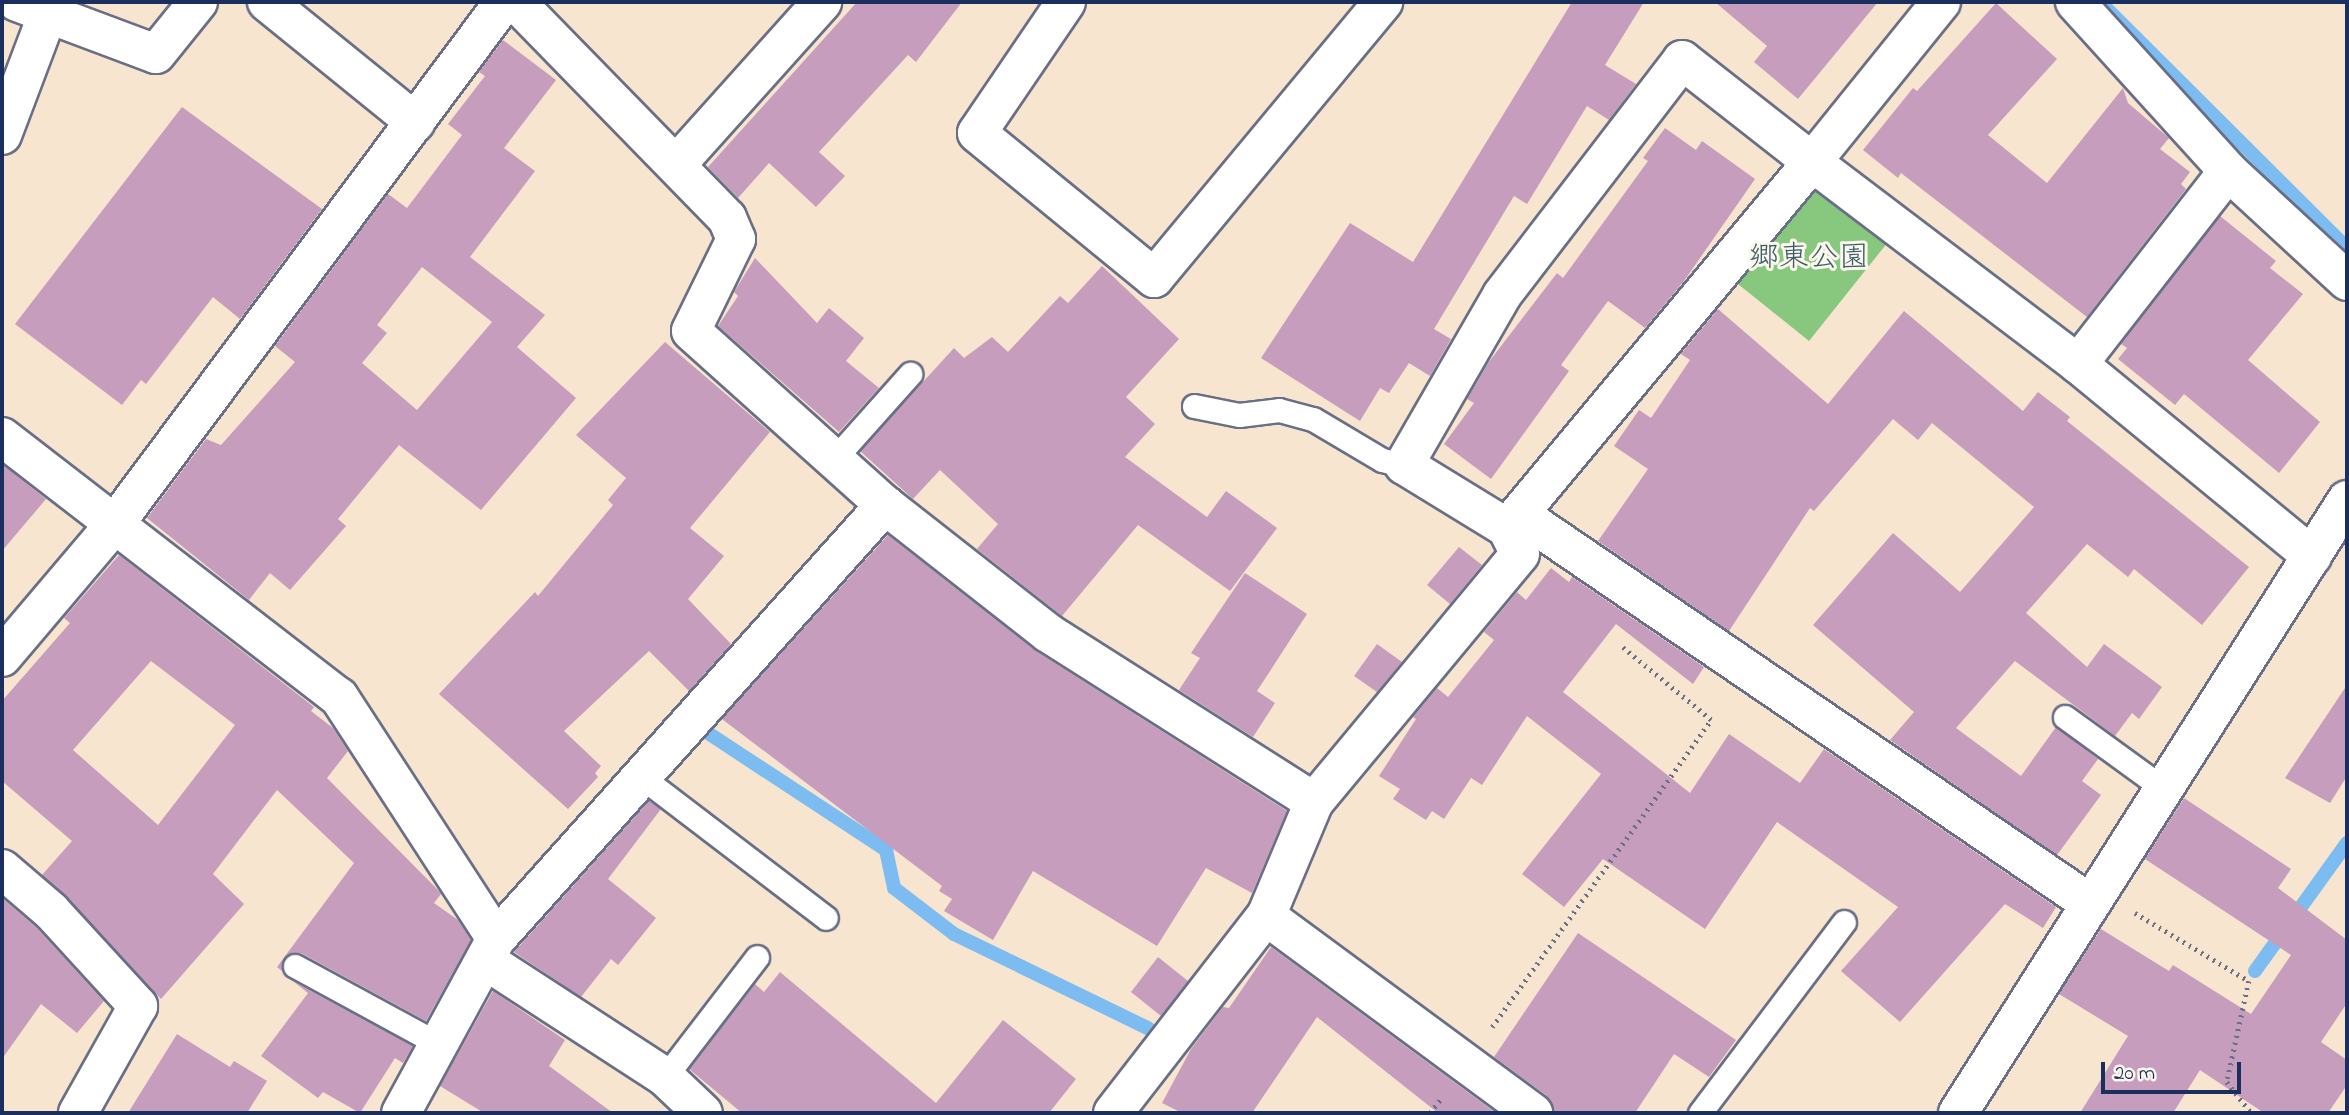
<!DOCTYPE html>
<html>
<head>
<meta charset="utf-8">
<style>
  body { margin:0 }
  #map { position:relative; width:2349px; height:1115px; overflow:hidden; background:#f7e5cf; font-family:"Indie Flower","Klee One",sans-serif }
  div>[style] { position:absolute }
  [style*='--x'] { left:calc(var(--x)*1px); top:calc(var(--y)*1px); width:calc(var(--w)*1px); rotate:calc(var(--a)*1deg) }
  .green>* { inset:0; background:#88c77e }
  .stream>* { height:14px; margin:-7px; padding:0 7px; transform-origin:7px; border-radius:7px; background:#7dbcf1 }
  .building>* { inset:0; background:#c79dbe }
  .path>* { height:4.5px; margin-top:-2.25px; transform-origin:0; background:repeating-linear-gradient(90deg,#686f86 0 2px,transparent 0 7px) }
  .roads { filter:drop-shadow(2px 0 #686f86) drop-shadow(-2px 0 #686f86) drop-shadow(0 2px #686f86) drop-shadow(0 -2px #686f86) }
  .lane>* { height:23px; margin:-11.5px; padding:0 11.5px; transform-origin:11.5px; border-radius:11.5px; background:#fff }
  .street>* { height:38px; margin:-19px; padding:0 19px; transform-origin:19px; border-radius:19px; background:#fff }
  span { translate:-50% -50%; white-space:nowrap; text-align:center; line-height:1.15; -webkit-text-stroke:6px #fbf7ec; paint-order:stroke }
  .park-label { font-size:30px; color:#3c5d68 }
  .frame { position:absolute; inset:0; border:4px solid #1b2f5e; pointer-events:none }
  .scale { position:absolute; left:2101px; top:1062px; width:140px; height:32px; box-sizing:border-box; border:4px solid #1b2f5e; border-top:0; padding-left:9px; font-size:21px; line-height:24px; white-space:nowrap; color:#1b2f5e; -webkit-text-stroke:5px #fbf7ec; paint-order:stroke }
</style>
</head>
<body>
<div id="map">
  <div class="green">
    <div style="clip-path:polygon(1812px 174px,1892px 237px,1809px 341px,1728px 276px)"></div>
  </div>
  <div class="stream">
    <div style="--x:2100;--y:2;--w:349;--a:44.9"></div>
    <div style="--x:705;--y:731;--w:217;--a:33.3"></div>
    <div style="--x:886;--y:850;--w:39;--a:78"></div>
    <div style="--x:894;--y:888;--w:76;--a:37.5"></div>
    <div style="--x:954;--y:934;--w:216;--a:25.9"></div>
    <div style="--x:2255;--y:971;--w:158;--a:-54.3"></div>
  </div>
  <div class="building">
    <div style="clip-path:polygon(857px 2px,962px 2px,916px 62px,908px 55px,819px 152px,845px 176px,816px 207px,769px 163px,738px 198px,708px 167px)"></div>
    <div style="clip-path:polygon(1572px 2px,1644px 2px,1605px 65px,1636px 84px,1609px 120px,1587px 106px,1527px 204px,1514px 196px,1434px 329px,1451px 339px,1430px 376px,1409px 363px,1389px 393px,1380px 388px,1360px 421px,1261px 358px,1350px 223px,1413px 262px)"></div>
    <div style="clip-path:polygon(1715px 2px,1878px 2px,1798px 99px,1754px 62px,1767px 46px)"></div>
    <div style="clip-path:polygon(1996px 3px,2057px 59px,1988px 135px,2047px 183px,2123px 88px,2128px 103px,2169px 138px,2160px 149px,2190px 172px,2181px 184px,2186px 189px,2087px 317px,1901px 173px,1898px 178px,1863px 150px,1913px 88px,1917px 91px)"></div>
    <div style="clip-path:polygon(evenodd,503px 40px,556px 80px,504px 148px,535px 171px,470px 257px,545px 315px,517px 347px,576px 398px,481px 510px,399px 445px,338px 519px,346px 526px,290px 590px,270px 573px,249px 600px,147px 518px,206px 439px,221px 445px,295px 362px,275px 346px,388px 194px,407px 208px,462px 135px,448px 124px,485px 76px,479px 72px,503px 40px,422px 267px,492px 322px,417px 410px,362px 363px,387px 333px,377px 325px,422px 267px)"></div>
    <div style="clip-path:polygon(182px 107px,322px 209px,240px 319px,213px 297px,146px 384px,141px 380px,122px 405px,15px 324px)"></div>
    <div style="clip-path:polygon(1665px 128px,1696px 150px,1702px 141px,1755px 179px,1684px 281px,1645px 328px,1608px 301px,1561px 365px,1569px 371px,1491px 479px,1444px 444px,1474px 403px,1467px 399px,1488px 363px,1557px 273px,1563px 278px,1648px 161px,1643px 158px)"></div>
    <div style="clip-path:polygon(2220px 216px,2276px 261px,2270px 268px,2303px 294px,2248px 360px,2320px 422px,2279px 473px,2184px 394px,2175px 405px,2118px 359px,2127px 348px,2121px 344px)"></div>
    <div style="clip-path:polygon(755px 258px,817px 323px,829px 308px,864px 338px,846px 361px,879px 388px,839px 432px,718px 326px,738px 296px,734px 292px)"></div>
    <div style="clip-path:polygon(1102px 266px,1179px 339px,1126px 397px,1155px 424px,1125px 457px,1207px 517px,1226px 491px,1277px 528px,1230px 591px,1138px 525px,1062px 616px,977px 549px,998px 524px,940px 470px,913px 499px,860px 451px,954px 348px,964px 358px,992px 337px,1008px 352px,1060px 296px,1068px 303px)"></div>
    <div style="clip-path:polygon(1718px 309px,1828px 404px,1904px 311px,2023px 411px,2038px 392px,2070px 417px,2067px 421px,2249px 567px,2202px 625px,2134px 569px,2128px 577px,2087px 544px,2026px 613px,2087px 667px,2104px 644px,2162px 687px,2139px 719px,2132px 713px,2115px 736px,2015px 661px,1956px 728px,2021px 776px,2056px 727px,2098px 759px,2082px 781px,2101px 795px,2057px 855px,1890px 740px,1914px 712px,1813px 625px,1893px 533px,1960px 592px,2034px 507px,1932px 423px,1918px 440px,1893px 419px,1814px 511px,1810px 508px,1729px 631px,1598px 541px,1648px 469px,1614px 446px,1639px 410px,1651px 418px,1690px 360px,1681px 354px)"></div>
    <div style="clip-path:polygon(665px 342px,770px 432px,690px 528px,724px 556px,688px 599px,731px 644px,689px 691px,649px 651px,564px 731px,601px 766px,595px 773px,598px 777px,568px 809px,439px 694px,535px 592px,538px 596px,613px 505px,608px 500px,626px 478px,576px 435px)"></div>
    <div style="clip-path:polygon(2px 464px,46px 499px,2px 551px)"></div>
    <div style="clip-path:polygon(888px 535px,1036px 651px,1287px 811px,1252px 893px,1206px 868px,1157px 946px,1033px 871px,993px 940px,944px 911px,952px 899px,939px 891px,942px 886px,722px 719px)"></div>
    <div style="clip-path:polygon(1459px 547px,1482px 565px,1450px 604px,1427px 585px)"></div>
    <div style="clip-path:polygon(evenodd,119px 555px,314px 707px,311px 711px,333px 728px,348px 751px,327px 778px,438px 890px,441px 894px,434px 903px,458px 920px,471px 940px,426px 1021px,301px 953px,287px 955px,282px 971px,277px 967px,354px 863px,277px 790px,213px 874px,244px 904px,161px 999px,42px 875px,72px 841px,2px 781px,2px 701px,70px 623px,64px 618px,119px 555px,151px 661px,235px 725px,158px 825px,73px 750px,151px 661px)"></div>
    <div style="clip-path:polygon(1551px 568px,1569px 582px,1572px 577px,1704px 667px,1693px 684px,1616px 624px,1563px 692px,1690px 793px,1729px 734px,1800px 783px,1824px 749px,2056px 907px,2043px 928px,2005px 904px,1900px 1022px,1841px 971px,1898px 907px,1777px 822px,1705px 929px,1603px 859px,1564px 907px,1522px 874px,1601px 774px,1527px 716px,1482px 785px,1471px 778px,1444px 819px,1432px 811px,1426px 820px,1393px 799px,1400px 789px,1379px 776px,1416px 719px,1413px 717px,1437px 688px,1448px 697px,1494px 640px,1484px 632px,1517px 592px,1526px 600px)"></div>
    <div style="clip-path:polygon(1245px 573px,1307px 614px,1257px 691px,1275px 703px,1253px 737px,1179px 690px,1200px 658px,1191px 653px)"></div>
    <div style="clip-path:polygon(1377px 644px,1402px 662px,1377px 692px,1354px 676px)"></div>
    <div style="clip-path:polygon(2347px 685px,2347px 776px,2330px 803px,2285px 778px)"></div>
    <div style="clip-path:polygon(2184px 798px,2291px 869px,2278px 888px,2347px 940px,2347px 1003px,2321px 1042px,2347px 1060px,2347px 1085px,2328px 1113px,2264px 1113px,2200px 1070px,2173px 1113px,2080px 1113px,2128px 1036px,2059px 994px,2101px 929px,2169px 971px,2173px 965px,2251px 1014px,2291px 955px,2145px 859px)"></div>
    <div style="clip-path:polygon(649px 801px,661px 809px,608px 879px,656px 918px,618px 965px,611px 959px,581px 997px,514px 952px)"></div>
    <div style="clip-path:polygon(2px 898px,36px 927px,104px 1001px,77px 1033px,41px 1004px,2px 1059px)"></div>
    <div style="clip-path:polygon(1578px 933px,1736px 1040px,1709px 1077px,1674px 1054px,1635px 1113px,1554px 1113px,1546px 1095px,1494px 1057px)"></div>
    <div style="clip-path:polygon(1271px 947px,1496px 1113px,1438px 1113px,1317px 1017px,1252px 1113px,1182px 1113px,1162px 1103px,1191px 1049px,1223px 1007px,1229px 1008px)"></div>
    <div style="clip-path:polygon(1158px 957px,1188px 981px,1161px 1016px,1131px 992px)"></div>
    <div style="clip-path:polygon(780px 972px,936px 1103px,1003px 1020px,1076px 1079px,1049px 1113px,742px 1113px,689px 1069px,755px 984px,764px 992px)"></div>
    <div style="clip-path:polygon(294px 982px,413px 1046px,403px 1063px,395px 1058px,360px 1113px,323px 1092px,318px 1098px,261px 1056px,308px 993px)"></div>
    <div style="clip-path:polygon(493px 991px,565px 1040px,549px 1066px,613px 1113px,484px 1113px,440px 1086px)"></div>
    <div style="clip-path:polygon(177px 1034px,230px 1067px,234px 1061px,267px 1081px,247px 1113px,128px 1113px)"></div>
  </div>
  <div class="path">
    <div style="--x:2135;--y:913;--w:133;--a:30.8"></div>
    <div style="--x:2249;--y:981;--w:103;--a:102.3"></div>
    <div style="--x:2227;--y:1082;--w:39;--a:52"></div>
    <div style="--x:1492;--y:1027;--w:377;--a:-54.5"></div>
    <div style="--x:1711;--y:720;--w:115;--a:-140.6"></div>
    <div style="--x:1430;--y:1113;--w:20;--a:-53"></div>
  </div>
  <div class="roads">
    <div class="lane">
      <div style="--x:1194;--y:406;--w:46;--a:11.3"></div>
      <div style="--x:1239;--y:415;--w:40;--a:-7.1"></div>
      <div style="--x:1279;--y:410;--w:35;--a:15"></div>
      <div style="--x:1313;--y:419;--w:80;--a:30.7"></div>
      <div style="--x:1382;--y:460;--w:23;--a:13"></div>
      <div style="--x:835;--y:458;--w:113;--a:-48.2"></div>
      <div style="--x:2065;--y:717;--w:122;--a:36"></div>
      <div style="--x:639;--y:775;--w:235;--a:37.4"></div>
      <div style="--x:295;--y:966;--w:162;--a:28.5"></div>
      <div style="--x:665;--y:1077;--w:151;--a:-52.5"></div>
      <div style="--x:1700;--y:1113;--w:239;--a:-53"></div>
    </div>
    <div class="street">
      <div style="--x:17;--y:2;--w:148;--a:20.5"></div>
      <div style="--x:156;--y:54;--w:67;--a:-51.1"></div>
      <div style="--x:267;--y:2;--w:191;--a:39"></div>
      <div style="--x:516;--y:2;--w:302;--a:45.7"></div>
      <div style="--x:727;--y:218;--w:23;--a:67"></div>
      <div style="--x:736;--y:239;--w:102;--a:116.1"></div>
      <div style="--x:691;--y:331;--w:261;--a:41.9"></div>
      <div style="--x:885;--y:505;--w:207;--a:38.1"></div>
      <div style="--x:1048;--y:633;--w:315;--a:32.4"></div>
      <div style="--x:1314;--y:802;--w:124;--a:112.8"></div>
      <div style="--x:1266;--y:916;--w:332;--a:36.4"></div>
      <div style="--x:1066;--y:2;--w:158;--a:124.2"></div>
      <div style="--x:977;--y:133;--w:229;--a:39.3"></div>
      <div style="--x:1154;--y:278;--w:359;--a:-50.3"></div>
      <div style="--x:1941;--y:2;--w:206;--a:128.9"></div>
      <div style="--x:1812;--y:162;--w:476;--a:129.8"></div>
      <div style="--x:1507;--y:528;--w:121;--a:-148.5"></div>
      <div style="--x:1404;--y:465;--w:196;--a:-60"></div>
      <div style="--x:1502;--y:295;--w:296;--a:-52.5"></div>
      <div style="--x:1682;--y:60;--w:165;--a:38.1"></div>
      <div style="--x:1812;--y:162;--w:334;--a:37.2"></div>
      <div style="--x:2078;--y:364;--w:303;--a:39.4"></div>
      <div style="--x:2075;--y:2;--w:228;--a:47.8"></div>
      <div style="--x:2228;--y:171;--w:162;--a:42.7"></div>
      <div style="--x:2;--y:135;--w:130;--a:-69.3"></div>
      <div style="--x:676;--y:165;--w:219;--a:-48.1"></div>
      <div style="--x:2078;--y:364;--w:244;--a:-52.1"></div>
      <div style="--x:2;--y:437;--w:426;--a:37.7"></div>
      <div style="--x:339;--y:697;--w:288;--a:57"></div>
      <div style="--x:1519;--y:514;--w:692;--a:34.29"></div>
      <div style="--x:2;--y:657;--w:173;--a:-49.7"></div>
      <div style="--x:114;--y:525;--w:652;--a:-53.29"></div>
      <div style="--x:1314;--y:802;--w:322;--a:-50.3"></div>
      <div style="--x:1520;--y:554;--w:29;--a:-117"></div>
      <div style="--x:2;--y:869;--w:65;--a:40.6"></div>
      <div style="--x:51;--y:911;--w:129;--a:47.5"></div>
      <div style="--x:138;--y:1006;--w:123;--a:119.3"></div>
      <div style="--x:485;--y:960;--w:215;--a:33"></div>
      <div style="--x:665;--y:1077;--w:52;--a:43.5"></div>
      <div style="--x:401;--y:1113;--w:198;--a:-61.4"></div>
      <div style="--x:496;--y:939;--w:583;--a:-48.13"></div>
      <div style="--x:1113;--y:1113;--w:249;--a:-52.2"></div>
      <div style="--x:1958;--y:1113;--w:726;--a:-57.6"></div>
    </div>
  </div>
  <div class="park-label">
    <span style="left:1809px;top:259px">郷東公園</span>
  </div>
  <div class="frame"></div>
  <div class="scale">20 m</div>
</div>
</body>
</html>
